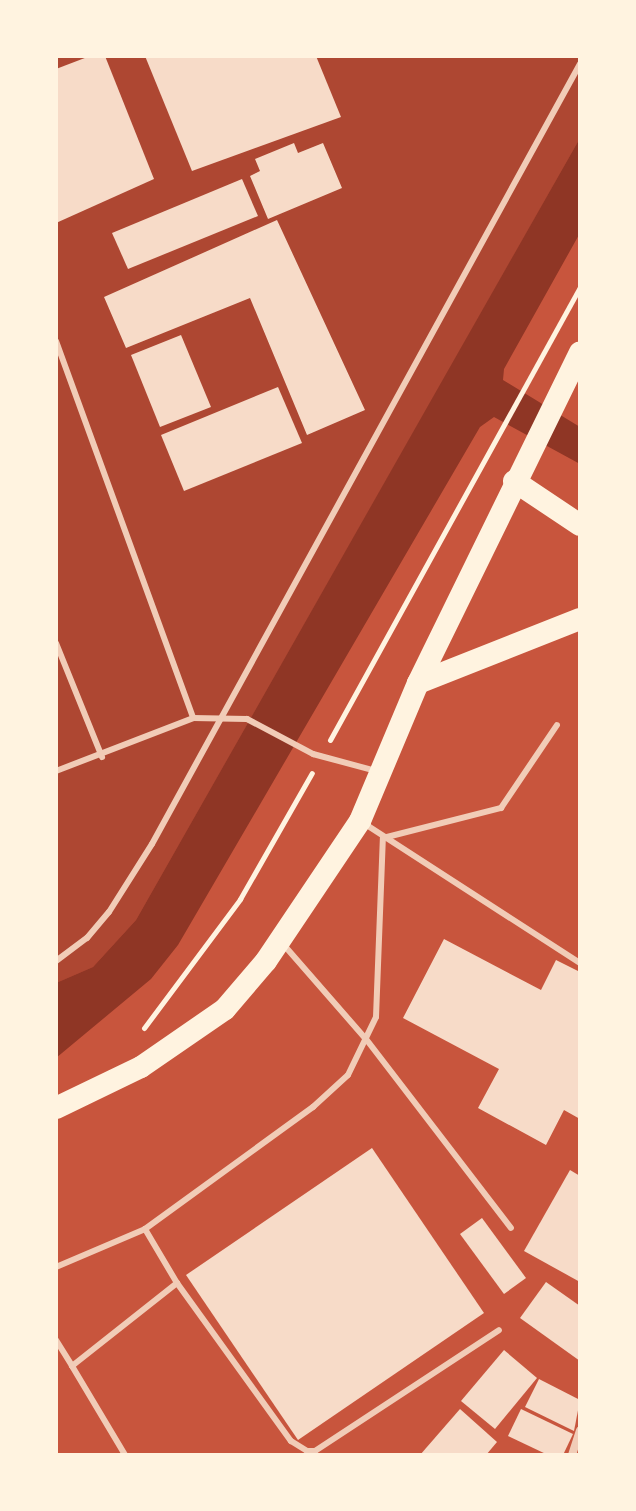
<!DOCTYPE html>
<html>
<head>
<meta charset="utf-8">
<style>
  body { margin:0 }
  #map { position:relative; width:636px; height:1511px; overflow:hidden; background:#c8553d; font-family:Ubuntu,sans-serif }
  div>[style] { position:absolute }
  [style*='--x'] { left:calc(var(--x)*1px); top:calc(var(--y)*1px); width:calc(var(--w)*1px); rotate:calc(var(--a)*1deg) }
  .green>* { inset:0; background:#ae4732 }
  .water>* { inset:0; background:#8f3625 }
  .building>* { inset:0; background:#f7dbc8 }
  .path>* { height:5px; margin:-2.5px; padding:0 2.5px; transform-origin:2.5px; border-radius:2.5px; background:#fff3e0 }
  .service>* { height:6px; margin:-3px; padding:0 3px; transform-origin:3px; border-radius:3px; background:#f1ccb7 }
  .minor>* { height:8px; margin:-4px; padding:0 4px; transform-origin:4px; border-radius:4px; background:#f1ccb7 }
  .trunk>* { height:22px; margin:-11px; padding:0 11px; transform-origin:11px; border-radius:11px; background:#fff3e0 }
  span { translate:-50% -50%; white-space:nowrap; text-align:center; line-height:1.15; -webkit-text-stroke:8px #fff3e0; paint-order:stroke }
  .frame { position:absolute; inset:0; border:58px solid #fff3e0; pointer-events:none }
</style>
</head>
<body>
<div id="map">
  <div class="green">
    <div style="clip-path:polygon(56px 56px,580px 56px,580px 138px,450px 368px,136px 920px,93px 967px,56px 983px)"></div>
  </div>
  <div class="water">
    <div style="clip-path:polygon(580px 138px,580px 233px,504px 369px,503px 380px,580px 427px,580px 464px,494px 417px,480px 427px,178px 945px,151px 979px,56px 1058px,56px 983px,93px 967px,136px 920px)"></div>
  </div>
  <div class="building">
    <div style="clip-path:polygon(90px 56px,105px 56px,154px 179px,56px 223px,56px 69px)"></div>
    <div style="clip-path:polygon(145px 56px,316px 56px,341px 117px,192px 171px)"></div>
    <div style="clip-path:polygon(294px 143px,298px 153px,323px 143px,342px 188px,268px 219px,250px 176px,260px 171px,255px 159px)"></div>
    <div style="clip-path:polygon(242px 179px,258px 216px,128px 269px,112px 233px)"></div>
    <div style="clip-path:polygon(277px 220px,365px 410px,307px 435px,250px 298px,126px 348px,104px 297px)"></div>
    <div style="clip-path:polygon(181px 335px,211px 407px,160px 427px,131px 355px)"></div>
    <div style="clip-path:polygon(278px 387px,302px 443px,184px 491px,161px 435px)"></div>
    <div style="clip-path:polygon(444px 939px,541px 990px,556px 960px,580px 972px,580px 1119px,564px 1110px,546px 1145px,478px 1108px,499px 1069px,403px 1018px)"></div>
    <div style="clip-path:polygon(372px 1148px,484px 1313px,298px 1440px,186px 1275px)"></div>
    <div style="clip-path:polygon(570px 1170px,580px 1176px,580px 1282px,524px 1251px)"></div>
    <div style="clip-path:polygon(482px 1218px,526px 1278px,504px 1294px,460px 1234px)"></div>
    <div style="clip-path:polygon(546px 1282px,580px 1306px,580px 1361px,520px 1318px)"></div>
    <div style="clip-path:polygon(504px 1350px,537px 1378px,495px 1429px,461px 1401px)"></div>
    <div style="clip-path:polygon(539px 1379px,580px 1400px,574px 1431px,525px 1407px)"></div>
    <div style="clip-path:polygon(460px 1409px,497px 1442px,486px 1455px,420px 1455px)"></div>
    <div style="clip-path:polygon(521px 1409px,573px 1434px,563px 1455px,548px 1455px,508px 1436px)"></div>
  </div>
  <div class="path">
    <div style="--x:330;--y:740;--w:517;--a:-61.11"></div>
    <div style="--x:144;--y:1028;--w:161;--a:-53.3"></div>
    <div style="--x:240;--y:899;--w:145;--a:-60.3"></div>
  </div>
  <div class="service">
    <div style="--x:56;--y:341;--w:401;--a:70"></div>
    <div style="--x:56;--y:643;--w:123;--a:68"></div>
    <div style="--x:56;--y:771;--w:147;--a:-21.1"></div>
    <div style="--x:193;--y:718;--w:54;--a:1.1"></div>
    <div style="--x:247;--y:719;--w:75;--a:27.9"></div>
    <div style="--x:313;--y:754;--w:65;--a:15.1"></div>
    <div style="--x:365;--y:824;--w:256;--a:32.9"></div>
    <div style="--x:283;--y:944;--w:126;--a:48.9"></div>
    <div style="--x:366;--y:1039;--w:238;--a:52.5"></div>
    <div style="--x:56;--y:961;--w:39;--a:-37"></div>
    <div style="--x:87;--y:938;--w:34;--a:-50"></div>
    <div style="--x:109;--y:912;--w:80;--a:-57.7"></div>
    <div style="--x:152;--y:844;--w:890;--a:-61.25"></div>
    <div style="--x:56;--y:1267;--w:97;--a:-23.1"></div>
    <div style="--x:145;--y:1229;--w:208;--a:-36"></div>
    <div style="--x:313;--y:1107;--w:47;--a:-42.4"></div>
    <div style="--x:348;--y:1075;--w:64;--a:-64.2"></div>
    <div style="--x:376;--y:1017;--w:179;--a:-87.8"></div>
    <div style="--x:383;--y:838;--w:122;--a:-14.3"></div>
    <div style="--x:501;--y:808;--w:100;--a:-56"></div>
    <div style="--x:177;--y:1283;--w:195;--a:54.2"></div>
    <div style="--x:291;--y:1441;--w:19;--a:32"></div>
    <div style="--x:307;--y:1451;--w:8;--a:0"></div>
    <div style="--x:315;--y:1451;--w:220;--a:-33.3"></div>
    <div style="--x:56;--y:1340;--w:31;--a:58"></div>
    <div style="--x:72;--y:1366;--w:134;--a:-38.3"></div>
    <div style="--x:177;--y:1283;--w:63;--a:-120.7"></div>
    <div style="--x:72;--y:1366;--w:104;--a:59.2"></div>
  </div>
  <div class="minor">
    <div style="--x:572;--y:1455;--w:26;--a:-72"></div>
  </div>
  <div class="trunk">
    <div style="--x:514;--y:481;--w:79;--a:33.7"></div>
    <div style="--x:418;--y:683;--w:174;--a:-21.6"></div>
    <div style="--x:56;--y:1108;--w:94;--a:-25.8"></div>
    <div style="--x:141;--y:1067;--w:102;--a:-34.6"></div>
    <div style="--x:225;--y:1009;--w:63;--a:-49.5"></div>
    <div style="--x:266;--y:961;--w:169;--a:-56.1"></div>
    <div style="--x:360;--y:821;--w:150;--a:-67.2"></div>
    <div style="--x:418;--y:683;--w:368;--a:-63.9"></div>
  </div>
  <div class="frame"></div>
</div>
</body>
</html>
